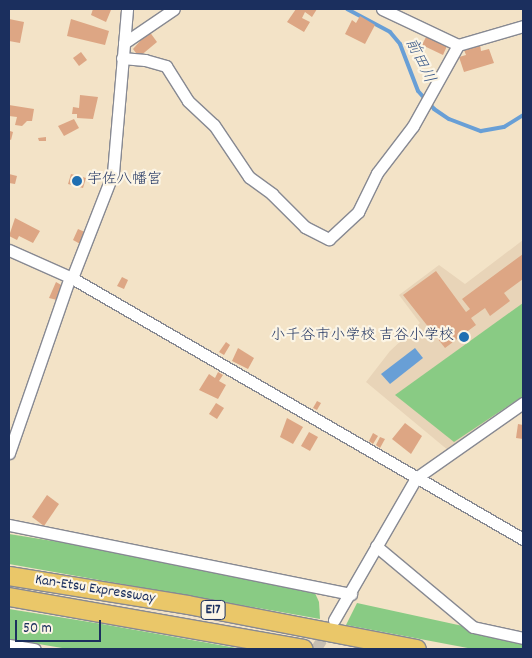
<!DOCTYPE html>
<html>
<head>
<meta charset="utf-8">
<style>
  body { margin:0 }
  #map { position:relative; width:532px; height:658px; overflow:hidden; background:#f3e3c7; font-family:Dekko,"Klee One",sans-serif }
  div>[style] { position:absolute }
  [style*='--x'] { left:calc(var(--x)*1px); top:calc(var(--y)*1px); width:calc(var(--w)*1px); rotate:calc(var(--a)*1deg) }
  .built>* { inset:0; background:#e8d4b8 }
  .green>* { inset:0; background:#89cb84 }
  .water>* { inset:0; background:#689fd6 }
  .stream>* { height:4px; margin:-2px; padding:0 2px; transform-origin:2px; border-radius:2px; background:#689fd6 }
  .building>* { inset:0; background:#dda684 }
  .minor-tunnel>* { height:11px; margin-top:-5.5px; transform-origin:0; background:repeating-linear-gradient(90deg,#c8bfb2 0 11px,transparent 0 16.5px) }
  .roads { filter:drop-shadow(1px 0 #878992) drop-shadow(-1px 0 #878992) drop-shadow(0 1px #878992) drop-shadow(0 -1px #878992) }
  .minor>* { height:11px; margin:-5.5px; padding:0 5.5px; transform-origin:5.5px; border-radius:5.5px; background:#fff }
  .highway>* { height:18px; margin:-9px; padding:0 9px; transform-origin:9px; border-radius:9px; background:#eac769 }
  .dots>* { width:14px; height:14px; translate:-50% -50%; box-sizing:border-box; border:2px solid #fcf5e5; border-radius:50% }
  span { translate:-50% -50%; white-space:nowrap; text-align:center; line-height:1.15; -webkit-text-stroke:4.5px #fcf5e5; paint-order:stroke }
  .shield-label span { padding:1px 4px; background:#fcf5e5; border:1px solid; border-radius:4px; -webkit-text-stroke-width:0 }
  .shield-label { font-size:14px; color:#1b2f5e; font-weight:700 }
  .poi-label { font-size:15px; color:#1b2f5e }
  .left { translate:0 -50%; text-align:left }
  .right { translate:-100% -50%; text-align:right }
  .street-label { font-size:15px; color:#1b2f5e }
  .water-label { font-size:16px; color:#365688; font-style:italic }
  .frame { position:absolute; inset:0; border:10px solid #1b2f5e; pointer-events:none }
  .scale { position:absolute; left:15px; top:620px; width:86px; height:22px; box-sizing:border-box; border:2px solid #1b2f5e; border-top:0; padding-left:6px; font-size:15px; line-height:18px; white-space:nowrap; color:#1b2f5e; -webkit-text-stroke:4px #fcf5e5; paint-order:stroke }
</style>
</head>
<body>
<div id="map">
  <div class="built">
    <div style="clip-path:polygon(523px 240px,523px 401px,449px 451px,366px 382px,390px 351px,420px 323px,399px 295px,439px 265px,465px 284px)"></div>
  </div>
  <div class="green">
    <div style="clip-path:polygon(523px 303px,523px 396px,454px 442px,395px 395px)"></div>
    <div style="clip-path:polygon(9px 534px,147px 556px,309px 590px,315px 593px,319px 602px,320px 619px,9px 564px)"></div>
    <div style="clip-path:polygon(357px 603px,523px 639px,523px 649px,473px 649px,346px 625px)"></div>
    <div style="clip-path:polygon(9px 609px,102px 624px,242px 649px,68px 649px,9px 639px)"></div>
  </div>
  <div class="water">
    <div style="clip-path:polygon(415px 348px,423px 358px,390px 384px,381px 374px)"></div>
  </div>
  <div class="stream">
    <div style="--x:347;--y:9;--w:49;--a:28.1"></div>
    <div style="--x:390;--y:32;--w:16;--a:50"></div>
    <div style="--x:400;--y:44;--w:50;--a:69"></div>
    <div style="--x:418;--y:91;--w:24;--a:48"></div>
    <div style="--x:434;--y:109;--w:18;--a:34"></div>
    <div style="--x:449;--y:119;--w:34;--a:21"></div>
    <div style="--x:481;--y:131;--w:23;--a:-10"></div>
    <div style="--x:504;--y:127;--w:22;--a:-32"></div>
  </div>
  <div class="building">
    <div style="clip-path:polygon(93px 9px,111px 10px,106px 22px,91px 15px)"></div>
    <div style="clip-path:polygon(296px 9px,317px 9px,312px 17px,305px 12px,302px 18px,310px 22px,304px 32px,287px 22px)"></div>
    <div style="clip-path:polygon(360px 16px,375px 25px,365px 44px,345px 34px,352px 20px,356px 23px)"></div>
    <div style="clip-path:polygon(9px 19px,24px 22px,20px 43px,9px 41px)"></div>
    <div style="clip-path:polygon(71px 19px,109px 31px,105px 45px,67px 36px)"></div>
    <div style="clip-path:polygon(149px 31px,157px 42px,139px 57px,133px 49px)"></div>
    <div style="clip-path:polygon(427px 35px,447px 46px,443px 55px,422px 45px)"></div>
    <div style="clip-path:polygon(480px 44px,481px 51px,489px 49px,494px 63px,464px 72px,459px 57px,466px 55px,464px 50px)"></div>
    <div style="clip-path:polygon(81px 52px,87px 60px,79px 66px,73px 58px)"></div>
    <div style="clip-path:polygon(80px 95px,98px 97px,93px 119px,77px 118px,77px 114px,72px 114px,73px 107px,79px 108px)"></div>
    <div style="clip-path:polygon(9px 105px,34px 109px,32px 121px,27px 121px,22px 126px,15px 125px,17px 117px,9px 116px)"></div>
    <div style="clip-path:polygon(74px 119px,79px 128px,64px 136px,58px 126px)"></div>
    <div style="clip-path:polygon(10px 131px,13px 132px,11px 140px,9px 139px)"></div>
    <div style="clip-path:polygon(46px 137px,46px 141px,39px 141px,38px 138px)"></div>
    <div style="clip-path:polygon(9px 174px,17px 176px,15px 184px,9px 183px)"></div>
    <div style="clip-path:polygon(71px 174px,86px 178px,83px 188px,68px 184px)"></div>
    <div style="clip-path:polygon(15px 218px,40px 231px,33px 243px,19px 236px,17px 240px,9px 236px)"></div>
    <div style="clip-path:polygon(78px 229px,87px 233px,82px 245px,73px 240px)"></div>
    <div style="clip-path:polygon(523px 254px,523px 279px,504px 293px,510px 301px,490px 316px,485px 308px,471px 318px,476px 325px,445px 348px,403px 295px,436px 271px,466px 312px,470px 309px,462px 299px)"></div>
    <div style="clip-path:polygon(122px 277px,128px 280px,124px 289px,117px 286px)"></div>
    <div style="clip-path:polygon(56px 282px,63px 286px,57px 300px,49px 298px)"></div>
    <div style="clip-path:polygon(226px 342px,230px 345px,224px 355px,219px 352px)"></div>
    <div style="clip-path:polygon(238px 348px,254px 358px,248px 369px,232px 361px)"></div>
    <div style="clip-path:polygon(218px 372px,223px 375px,219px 381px,226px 385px,218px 399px,199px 390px,209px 374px,215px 378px)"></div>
    <div style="clip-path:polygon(317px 401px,321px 403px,317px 410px,313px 408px)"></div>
    <div style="clip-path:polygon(216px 403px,224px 408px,217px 419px,209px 414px)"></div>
    <div style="clip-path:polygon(287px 418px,303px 427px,293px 444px,280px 437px)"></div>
    <div style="clip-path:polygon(405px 423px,422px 436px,411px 454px,392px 439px)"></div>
    <div style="clip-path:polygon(518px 424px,523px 425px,523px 439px,516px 438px)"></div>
    <div style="clip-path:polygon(309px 432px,318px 437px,310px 451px,301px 446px)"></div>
    <div style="clip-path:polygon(373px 433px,378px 436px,373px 444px,369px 441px)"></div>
    <div style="clip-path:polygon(380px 437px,385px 439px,380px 448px,376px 445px)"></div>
    <div style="clip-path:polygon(47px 495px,59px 504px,44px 526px,32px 517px)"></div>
  </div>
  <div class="minor-tunnel">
    <div style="--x:316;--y:649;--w:25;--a:-58"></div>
  </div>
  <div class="roads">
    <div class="minor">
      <div style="--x:382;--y:9;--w:84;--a:25.3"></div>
      <div style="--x:458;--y:45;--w:68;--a:-16.3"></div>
      <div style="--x:124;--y:43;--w:60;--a:-34.2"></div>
      <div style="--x:122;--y:58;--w:23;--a:5"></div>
      <div style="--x:145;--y:60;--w:22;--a:16"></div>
      <div style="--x:166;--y:66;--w:41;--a:57.8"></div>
      <div style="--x:188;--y:101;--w:35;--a:43"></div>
      <div style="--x:214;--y:125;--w:63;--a:56.1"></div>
      <div style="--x:249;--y:177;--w:29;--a:36"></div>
      <div style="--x:272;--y:194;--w:47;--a:45"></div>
      <div style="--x:305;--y:227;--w:27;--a:27"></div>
      <div style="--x:329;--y:239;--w:40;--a:-43"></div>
      <div style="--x:358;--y:212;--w:43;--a:-64"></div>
      <div style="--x:377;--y:173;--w:59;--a:-52.5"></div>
      <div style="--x:413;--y:126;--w:93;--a:-60.9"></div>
      <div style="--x:9;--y:250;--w:69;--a:24"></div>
      <div style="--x:72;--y:278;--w:521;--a:30.06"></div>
      <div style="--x:72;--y:278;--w:113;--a:-68.7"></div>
      <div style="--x:113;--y:173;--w:165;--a:-85.1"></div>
      <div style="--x:9;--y:453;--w:186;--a:-70.9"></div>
      <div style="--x:9;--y:525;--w:349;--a:11.4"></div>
      <div style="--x:376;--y:546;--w:126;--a:39.9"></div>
      <div style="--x:473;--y:627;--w:51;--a:12.4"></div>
      <div style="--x:334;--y:620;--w:164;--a:-60"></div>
      <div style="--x:416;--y:478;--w:131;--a:-35"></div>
      <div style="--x:9;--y:645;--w:26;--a:9"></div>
    </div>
    <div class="highway">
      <div style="--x:9;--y:576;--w:181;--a:9.2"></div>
      <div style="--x:188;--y:605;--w:233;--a:10.9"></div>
      <div style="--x:9;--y:597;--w:299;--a:10"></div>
    </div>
  </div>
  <div class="dots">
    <div style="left:77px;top:181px;background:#1f6fb2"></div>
    <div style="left:464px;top:337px;background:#1f6fb2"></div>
  </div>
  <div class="shield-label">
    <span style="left:213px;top:610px">E17</span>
  </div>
  <div class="poi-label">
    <span class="left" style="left:87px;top:181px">宇佐八幡宮</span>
    <span class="right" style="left:454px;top:337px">小千谷市小学校 吉谷小学校</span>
  </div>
  <div class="street-label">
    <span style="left:95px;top:590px;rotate:9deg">Kan-Etsu Expressway</span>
  </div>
  <div class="water-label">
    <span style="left:419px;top:61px;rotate:64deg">前田川</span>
  </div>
  <div class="frame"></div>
  <div class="scale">50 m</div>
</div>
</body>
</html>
